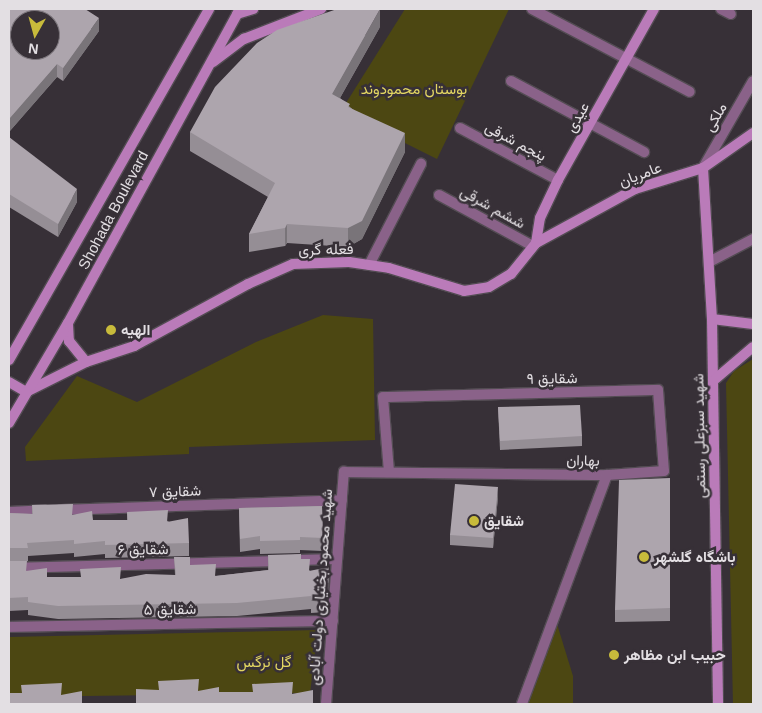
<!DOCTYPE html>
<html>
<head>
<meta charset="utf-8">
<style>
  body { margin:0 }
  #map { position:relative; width:762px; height:713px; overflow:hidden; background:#373037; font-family:Arial,Vazirmatn,sans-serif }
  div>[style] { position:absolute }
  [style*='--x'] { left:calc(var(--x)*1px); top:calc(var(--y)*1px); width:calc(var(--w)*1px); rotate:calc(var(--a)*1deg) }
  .green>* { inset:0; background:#4c4712 }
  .roads { filter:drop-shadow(1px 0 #534c53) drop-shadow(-1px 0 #534c53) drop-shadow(0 1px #534c53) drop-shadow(0 -1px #534c53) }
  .street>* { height:10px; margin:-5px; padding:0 5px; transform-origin:5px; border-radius:5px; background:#8a6289 }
  .secondary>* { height:10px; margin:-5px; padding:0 5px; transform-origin:5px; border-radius:5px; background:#ba7bb9 }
  .wall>* { inset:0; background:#958e95 }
  .shaded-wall>* { inset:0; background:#797479 }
  .building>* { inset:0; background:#ada5ad }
  .dots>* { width:14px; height:14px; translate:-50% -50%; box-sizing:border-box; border:2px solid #373037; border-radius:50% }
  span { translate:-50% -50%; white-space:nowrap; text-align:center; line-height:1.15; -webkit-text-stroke:5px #373037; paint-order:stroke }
  .park-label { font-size:15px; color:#e3d662 }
  .street-label { font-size:15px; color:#e3dfe3 }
  .poi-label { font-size:15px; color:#e3dfe3; font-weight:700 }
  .left { translate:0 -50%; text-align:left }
  .frame { position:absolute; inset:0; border:10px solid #e3dfe3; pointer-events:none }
  .north { position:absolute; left:10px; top:10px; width:50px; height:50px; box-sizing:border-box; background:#373037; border:1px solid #7c767c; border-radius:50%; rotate:187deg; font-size:14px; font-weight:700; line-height:20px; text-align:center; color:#e3dfe3 }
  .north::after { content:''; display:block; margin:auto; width:18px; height:22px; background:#c8bb3b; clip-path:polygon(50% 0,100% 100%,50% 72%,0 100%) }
</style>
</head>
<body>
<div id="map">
  <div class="green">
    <div style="clip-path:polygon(405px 9px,509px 9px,437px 159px,341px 111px)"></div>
    <div style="clip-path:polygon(323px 315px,373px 319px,375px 440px,189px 447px,189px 454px,26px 461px,25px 447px,77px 376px,137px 402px,256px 342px)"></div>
    <div style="clip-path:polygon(753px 359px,753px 704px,733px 704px,726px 383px,734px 371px)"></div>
    <div style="clip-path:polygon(557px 624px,573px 676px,573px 704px,528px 704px)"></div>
    <div style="clip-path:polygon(318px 630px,310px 693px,9px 697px,9px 637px)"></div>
  </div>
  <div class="roads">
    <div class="street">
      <div style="--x:532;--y:9;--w:178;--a:27.7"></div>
      <div style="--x:721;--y:9;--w:11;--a:27"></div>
      <div style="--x:511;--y:81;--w:151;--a:28.1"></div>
      <div style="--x:460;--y:128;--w:111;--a:28"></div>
      <div style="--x:703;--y:168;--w:100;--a:-60.1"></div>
      <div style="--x:439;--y:195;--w:107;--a:28.5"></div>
      <div style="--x:709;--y:262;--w:50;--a:-27.6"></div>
      <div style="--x:369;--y:265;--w:114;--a:-62.8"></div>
      <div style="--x:389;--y:472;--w:75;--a:-94.6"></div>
      <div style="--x:383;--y:397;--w:275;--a:-1.5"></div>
      <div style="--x:658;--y:390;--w:81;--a:85.8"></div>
      <div style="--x:664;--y:471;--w:57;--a:176"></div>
      <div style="--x:61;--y:510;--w:281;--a:-2"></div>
      <div style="--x:9;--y:512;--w:35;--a:-3"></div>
      <div style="--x:297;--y:560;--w:40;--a:-1.4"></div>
      <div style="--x:9;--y:568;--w:271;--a:-1.5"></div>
      <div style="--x:9;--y:627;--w:324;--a:-1.1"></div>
      <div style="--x:326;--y:704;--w:233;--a:-85.6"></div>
      <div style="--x:344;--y:472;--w:263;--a:0.7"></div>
      <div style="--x:607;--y:475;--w:244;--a:110.4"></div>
    </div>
    <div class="secondary">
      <div style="--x:237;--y:14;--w:17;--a:-17"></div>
      <div style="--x:213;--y:62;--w:39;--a:-37"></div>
      <div style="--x:244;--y:39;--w:83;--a:-21.3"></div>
      <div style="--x:703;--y:168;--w:151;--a:86.6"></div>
      <div style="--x:712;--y:319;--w:385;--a:89.1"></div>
      <div style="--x:536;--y:243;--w:25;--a:-81"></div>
      <div style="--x:540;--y:218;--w:42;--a:-64.7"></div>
      <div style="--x:558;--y:180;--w:196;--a:-60.7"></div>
      <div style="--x:712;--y:319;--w:41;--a:7"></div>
      <div style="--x:68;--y:324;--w:17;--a:87"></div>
      <div style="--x:69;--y:341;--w:27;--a:51"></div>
      <div style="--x:9;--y:360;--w:404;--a:-60.3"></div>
      <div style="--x:713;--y:381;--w:52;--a:-40.4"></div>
      <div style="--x:9;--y:382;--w:20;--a:30"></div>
      <div style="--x:26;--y:392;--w:67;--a:-26.6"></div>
      <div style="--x:86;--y:362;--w:51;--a:-18.4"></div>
      <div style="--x:134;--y:346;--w:130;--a:-28.5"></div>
      <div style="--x:248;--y:284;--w:49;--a:-24"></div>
      <div style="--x:293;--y:264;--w:56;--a:-2"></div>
      <div style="--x:349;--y:262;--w:40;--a:8.5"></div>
      <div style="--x:389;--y:268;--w:78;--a:17"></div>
      <div style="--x:464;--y:291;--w:25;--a:-9"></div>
      <div style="--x:489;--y:287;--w:26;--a:-31"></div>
      <div style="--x:511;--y:274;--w:40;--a:-51"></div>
      <div style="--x:536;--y:243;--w:113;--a:-28.6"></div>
      <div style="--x:635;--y:189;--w:71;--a:-17.2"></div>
      <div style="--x:703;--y:168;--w:61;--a:-35"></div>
      <div style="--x:9;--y:423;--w:116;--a:-59.5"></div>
      <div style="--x:68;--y:323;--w:358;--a:-61.3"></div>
    </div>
  </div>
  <div class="wall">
    <div style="clip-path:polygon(9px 9px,99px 31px,63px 81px,57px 77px,9px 132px)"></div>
    <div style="clip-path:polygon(380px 27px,340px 98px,350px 107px,405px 152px,362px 239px,348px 247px,287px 243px,285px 246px,249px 252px,249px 234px,268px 197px,190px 151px,190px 132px)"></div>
    <div style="clip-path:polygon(9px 137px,77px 202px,58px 237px,9px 207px)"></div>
    <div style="clip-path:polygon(498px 407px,582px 436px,582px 446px,500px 450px)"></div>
    <div style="clip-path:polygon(670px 478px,670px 621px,615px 622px,615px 610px)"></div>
    <div style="clip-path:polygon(498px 497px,493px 548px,450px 545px,450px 535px)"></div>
    <div style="clip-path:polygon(32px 505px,93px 520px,127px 520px,127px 512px,168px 521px,189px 543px,189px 556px,105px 558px,105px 554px,74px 557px,74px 553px,28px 556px,28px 561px,10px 561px,9px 513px,32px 514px)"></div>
    <div style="clip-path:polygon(322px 506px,323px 551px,300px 550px,300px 553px,260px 554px,260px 549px,240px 552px,239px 508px)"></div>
    <div style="clip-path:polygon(268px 555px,301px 559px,310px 571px,329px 580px,326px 612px,311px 613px,311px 609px,237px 616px,58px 619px,28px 615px,28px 610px,9px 611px,9px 561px,27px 571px,47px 577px,121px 579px,175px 575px,174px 557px,190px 565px,216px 576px,268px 570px)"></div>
  </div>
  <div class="shaded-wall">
    <div style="clip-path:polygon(380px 9px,380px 27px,332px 112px,332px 94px)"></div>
    <div style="clip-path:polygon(99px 18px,99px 31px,63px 81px,63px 68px)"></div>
    <div style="clip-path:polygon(57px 64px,57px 77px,9px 132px,9px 119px)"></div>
    <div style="clip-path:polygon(405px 133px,405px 152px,362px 239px,348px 247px,348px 228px)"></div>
    <div style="clip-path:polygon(77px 189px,77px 202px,58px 237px,58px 224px)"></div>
    <div style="clip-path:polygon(287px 224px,287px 243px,285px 246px,285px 228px)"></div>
    <div style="clip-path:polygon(498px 487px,498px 497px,493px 548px,493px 538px)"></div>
    <div style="clip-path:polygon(329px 567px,329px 580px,326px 612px,326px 599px)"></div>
  </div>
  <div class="building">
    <div style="clip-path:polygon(evenodd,9px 9px,85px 9px,99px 18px,63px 68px,57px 64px,9px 119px,9px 9px,20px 20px,50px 20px,50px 50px,20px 50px,20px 20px)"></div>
    <div style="clip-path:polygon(337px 9px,380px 9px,332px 94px,350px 104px,348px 107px,405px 133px,362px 221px,348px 228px,287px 224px,285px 228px,249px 234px,275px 183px,190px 132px,215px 87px,257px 43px,277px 30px)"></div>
    <div style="clip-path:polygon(9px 137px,77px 189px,58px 224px,9px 194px)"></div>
    <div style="clip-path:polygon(580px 405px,582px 436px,500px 441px,498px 407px)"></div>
    <div style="clip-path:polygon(670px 478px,670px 608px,615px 610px,619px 480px)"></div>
    <div style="clip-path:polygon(455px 484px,498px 487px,493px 538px,450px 535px)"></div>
    <div style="clip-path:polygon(73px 504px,72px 515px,92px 511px,93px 520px,128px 520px,127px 512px,168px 510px,167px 522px,188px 518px,189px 543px,105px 545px,105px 541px,74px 544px,74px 540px,27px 543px,28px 548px,10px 548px,9px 513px,33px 514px,32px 505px)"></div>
    <div style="clip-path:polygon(322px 506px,323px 538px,300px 537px,300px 540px,260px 541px,260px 536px,240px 539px,239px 508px)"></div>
    <div style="clip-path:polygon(301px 554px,301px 559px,310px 559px,309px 571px,329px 567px,326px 599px,311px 600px,311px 596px,237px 603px,58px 606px,28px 602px,28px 597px,9px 598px,9px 561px,27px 561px,26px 571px,47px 568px,47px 577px,81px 577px,80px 569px,121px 567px,120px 579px,146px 574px,176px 575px,174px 557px,190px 557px,190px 565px,216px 564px,215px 576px,269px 570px,268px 555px)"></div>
    <div style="clip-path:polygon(199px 679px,198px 691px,219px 687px,219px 692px,253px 692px,252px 684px,293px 682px,292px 694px,313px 690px,313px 704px,136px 704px,136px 689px,159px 690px,158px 681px)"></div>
    <div style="clip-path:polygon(62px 683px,61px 695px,82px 691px,82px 704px,9px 704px,9px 693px,22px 693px,21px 685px)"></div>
  </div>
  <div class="dots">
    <div style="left:111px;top:330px;background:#c8bb3b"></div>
    <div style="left:474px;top:521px;background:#c8bb3b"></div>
    <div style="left:644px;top:557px;background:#c8bb3b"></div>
    <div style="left:614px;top:655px;background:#c8bb3b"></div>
  </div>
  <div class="park-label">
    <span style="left:414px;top:89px">بوستان محمودوند</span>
    <span style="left:264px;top:662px">گل نرگس</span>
  </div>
  <div class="street-label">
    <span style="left:577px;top:117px;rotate:-60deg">عیدی</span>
    <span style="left:715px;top:117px;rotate:-60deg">ملکی</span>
    <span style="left:516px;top:141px;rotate:28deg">پنجم شرقی</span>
    <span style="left:640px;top:174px;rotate:-21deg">عامریان</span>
    <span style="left:493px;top:207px;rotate:29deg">ششم شرقی</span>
    <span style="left:113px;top:210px;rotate:-62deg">Shohada Boulevard</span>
    <span style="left:326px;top:249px;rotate:-1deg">فعله گری</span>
    <span style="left:552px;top:378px;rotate:-1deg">شقایق ۹</span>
    <span style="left:699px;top:436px;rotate:-91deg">شهید سبزعلی رستمی</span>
    <span style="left:583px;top:460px;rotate:1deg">بهاران</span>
    <span style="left:175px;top:491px;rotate:-2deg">شقایق ۷</span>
    <span style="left:143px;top:549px;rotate:-1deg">شقایق ۶</span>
    <span style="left:320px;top:587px;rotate:-86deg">شهید محمود بختیاری دولت آبادی</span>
    <span style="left:170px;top:609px;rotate:-1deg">شقایق ۵</span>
  </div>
  <div class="poi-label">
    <span class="left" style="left:121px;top:330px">الهیه</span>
    <span class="left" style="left:484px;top:521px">شقایق</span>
    <span class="left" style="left:654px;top:557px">باشگاه گلشهر</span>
    <span class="left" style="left:624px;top:655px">حبیب ابن مظاهر</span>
  </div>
  <div class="frame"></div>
  <div class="north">N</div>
</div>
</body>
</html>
